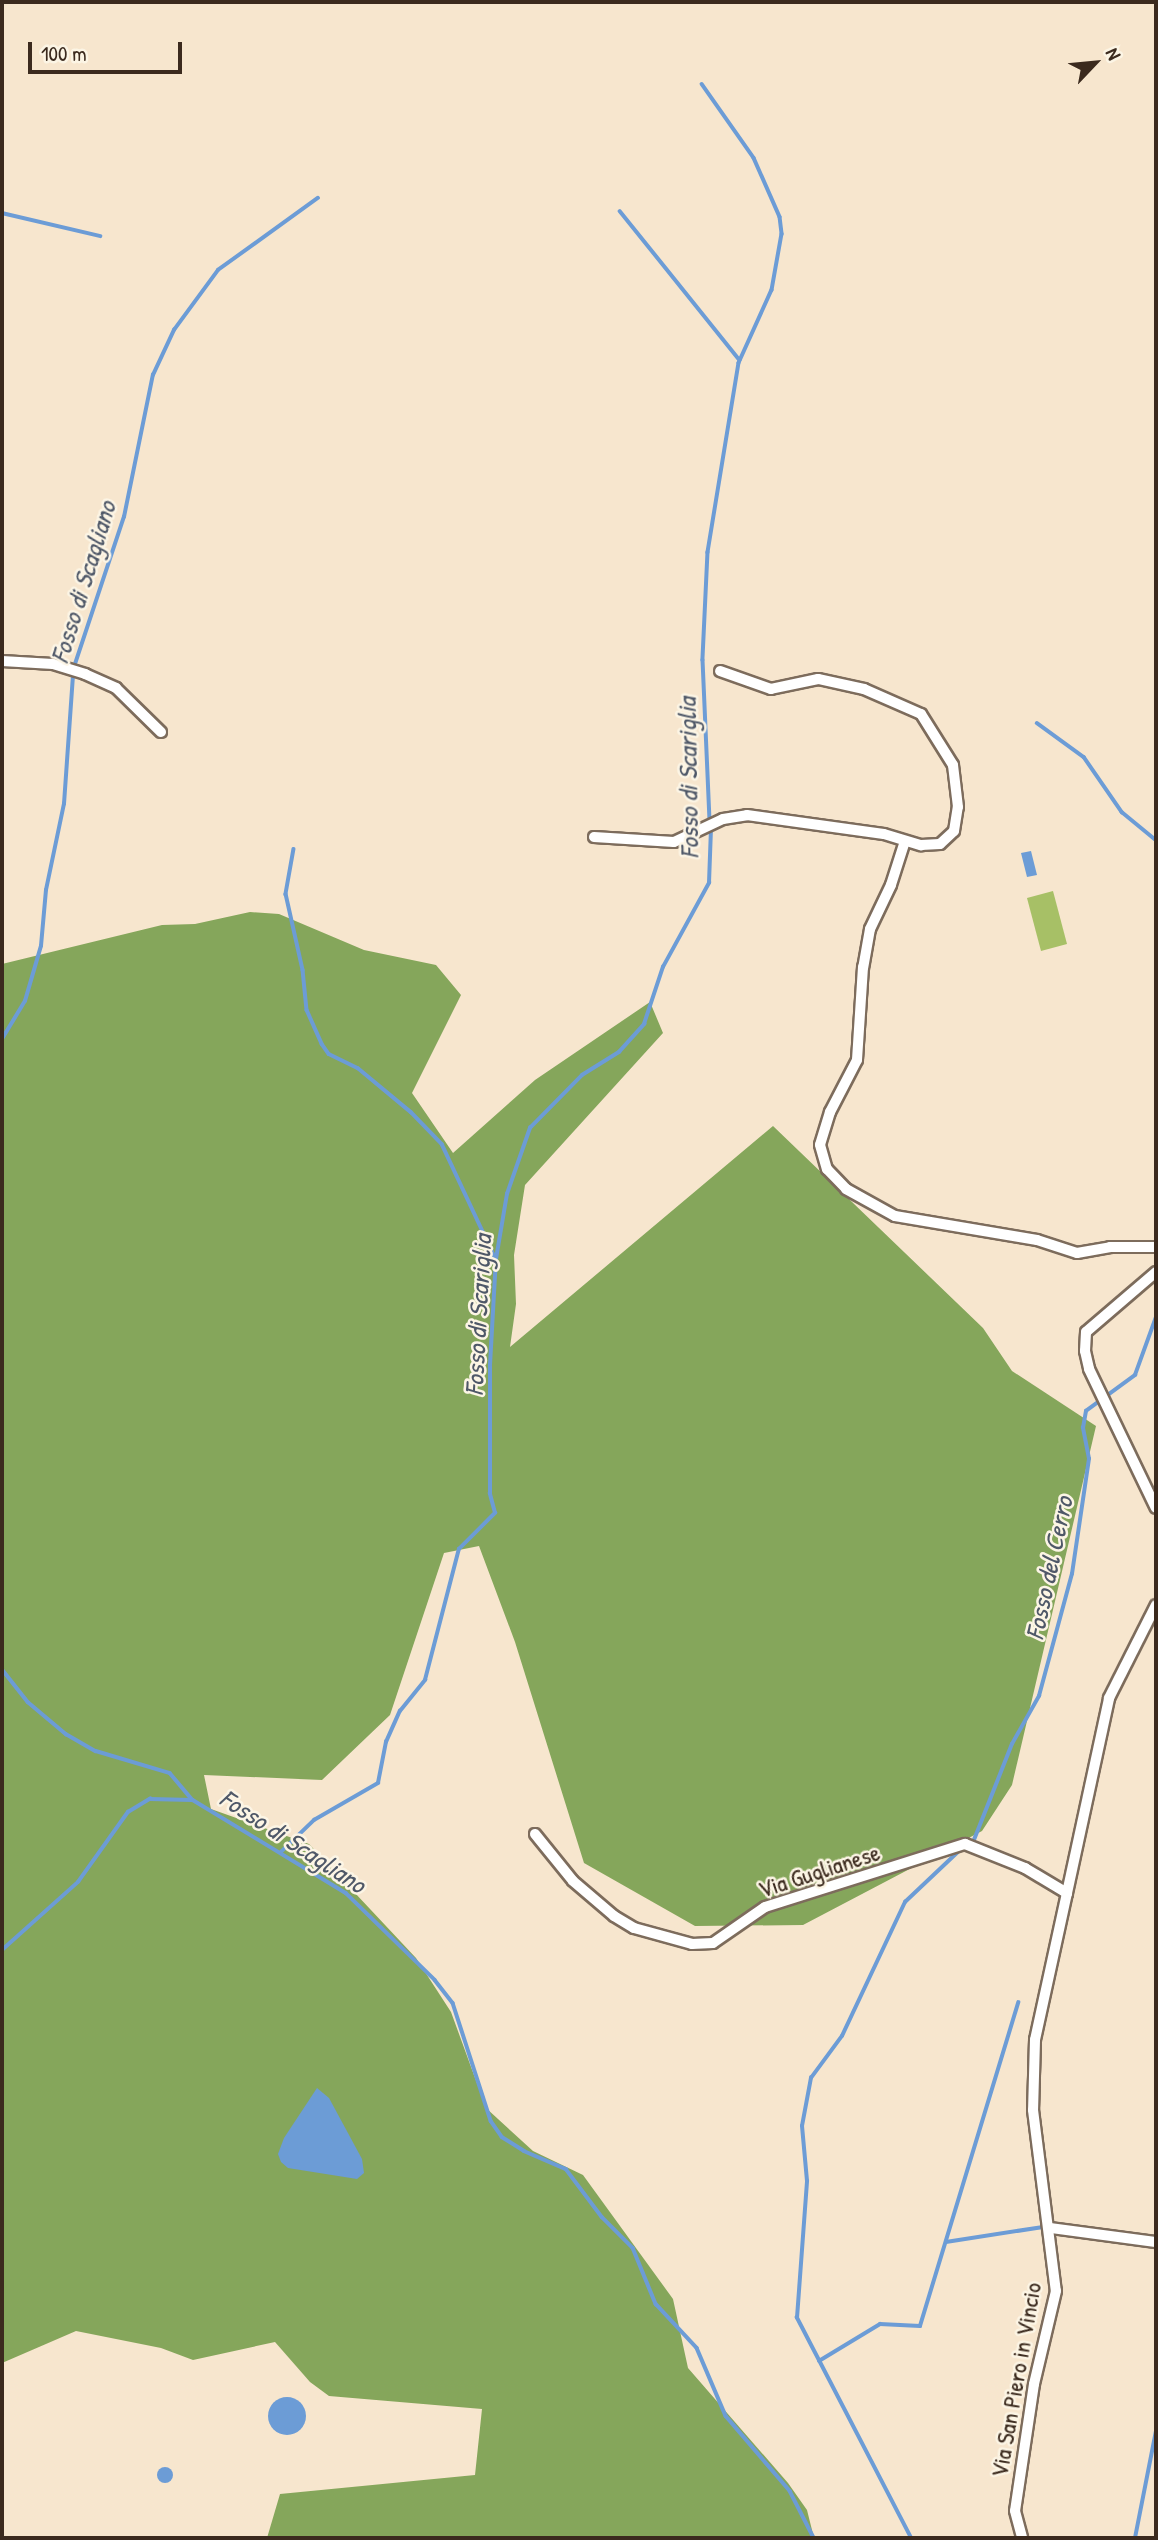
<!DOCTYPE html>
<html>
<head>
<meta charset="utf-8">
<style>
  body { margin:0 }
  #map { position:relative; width:1158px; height:2540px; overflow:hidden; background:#f7e6ce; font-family:"Patrick Hand",sans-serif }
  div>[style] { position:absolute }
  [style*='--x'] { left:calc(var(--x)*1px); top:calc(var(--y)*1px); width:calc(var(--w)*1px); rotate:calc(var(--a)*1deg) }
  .green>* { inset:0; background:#a7c066 }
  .forest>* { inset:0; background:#85a65b }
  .water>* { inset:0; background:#6c9cd6 }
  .round { border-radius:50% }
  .stream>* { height:3.5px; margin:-1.75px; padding:0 1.75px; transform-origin:1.75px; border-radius:1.75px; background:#6c9cd6 }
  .roads { filter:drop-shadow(2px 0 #7d6c5c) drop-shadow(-2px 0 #7d6c5c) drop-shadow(0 2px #7d6c5c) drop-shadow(0 -2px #7d6c5c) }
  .minor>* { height:10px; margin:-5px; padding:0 5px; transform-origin:5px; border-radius:5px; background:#fff }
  span { translate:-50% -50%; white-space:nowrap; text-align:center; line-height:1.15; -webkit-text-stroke:5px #fcf5e5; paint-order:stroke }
  .street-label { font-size:24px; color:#3b2a1e }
  .water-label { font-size:26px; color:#4f5868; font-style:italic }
  .frame { position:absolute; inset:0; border:4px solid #3b2a1e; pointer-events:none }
  .north { position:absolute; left:1060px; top:28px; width:70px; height:70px; -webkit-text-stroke:5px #fcf5e5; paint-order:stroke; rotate:64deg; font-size:19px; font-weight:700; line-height:28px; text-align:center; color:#3b2a1e }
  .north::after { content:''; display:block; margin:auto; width:24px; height:32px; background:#3b2a1e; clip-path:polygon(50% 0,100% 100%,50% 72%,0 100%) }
  .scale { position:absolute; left:28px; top:42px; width:154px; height:32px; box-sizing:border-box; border:4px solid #3b2a1e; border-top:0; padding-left:9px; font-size:21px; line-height:24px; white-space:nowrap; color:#3b2a1e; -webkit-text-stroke:5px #fcf5e5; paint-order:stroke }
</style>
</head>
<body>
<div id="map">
  <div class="green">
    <div style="clip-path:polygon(1053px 891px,1067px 944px,1041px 951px,1027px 898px)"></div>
  </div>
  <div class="forest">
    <div style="clip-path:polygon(250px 912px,279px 914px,364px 950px,436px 965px,461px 995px,412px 1093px,453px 1153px,535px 1080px,650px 1002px,663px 1033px,525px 1185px,514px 1255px,516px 1304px,510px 1347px,773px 1126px,983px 1328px,1012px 1371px,1096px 1426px,1012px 1785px,982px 1831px,803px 1925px,695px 1926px,584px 1863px,515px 1642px,479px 1546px,444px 1553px,390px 1715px,322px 1780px,204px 1775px,211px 1809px,309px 1844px,416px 1958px,451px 2012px,486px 2108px,533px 2151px,583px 2175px,673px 2299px,688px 2368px,788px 2483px,807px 2510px,814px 2538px,267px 2538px,280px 2494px,475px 2475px,482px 2409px,329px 2396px,310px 2382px,275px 2342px,193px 2360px,161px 2348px,76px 2331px,2px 2363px,2px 964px,162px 925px,195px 924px)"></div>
  </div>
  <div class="water">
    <div style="clip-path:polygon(1031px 851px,1037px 875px,1027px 877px,1021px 853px)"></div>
    <div style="clip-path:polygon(317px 2088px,329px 2098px,362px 2159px,364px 2173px,357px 2179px,288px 2168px,281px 2162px,278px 2154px,284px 2138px)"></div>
    <div class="round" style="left:268px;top:2397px;width:38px;height:38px"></div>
    <div class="round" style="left:157px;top:2467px;width:16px;height:16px"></div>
  </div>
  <div class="stream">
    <div style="--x:702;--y:84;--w:90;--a:54.9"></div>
    <div style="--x:754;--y:158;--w:64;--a:66.2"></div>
    <div style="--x:780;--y:217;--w:17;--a:83"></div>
    <div style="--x:782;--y:234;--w:57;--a:100.1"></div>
    <div style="--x:772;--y:290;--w:80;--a:114.3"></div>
    <div style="--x:739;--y:363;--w:192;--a:99.3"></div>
    <div style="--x:708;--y:552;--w:108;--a:92.7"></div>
    <div style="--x:703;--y:660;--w:161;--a:87.5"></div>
    <div style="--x:620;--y:211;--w:191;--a:51.2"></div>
    <div style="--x:2;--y:213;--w:101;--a:13.2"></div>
    <div style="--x:74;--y:667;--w:158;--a:-71.6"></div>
    <div style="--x:124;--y:517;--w:145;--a:-78.5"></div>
    <div style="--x:153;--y:375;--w:50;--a:-65"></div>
    <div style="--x:174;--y:330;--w:74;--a:-53.7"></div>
    <div style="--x:218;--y:270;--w:123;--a:-35.8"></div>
    <div style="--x:1037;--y:723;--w:58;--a:35.9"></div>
    <div style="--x:1084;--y:757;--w:67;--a:55.4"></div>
    <div style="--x:1122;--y:812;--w:44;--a:39.5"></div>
    <div style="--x:294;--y:849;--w:46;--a:100.1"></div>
    <div style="--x:286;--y:894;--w:78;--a:77.4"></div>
    <div style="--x:303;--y:970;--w:40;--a:84.3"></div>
    <div style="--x:307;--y:1010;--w:37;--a:66"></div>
    <div style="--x:322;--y:1044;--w:12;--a:55"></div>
    <div style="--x:329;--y:1054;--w:32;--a:26"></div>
    <div style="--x:358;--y:1068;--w:69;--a:39.7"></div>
    <div style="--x:411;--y:1112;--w:45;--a:45.9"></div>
    <div style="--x:442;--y:1144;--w:125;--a:64.9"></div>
    <div style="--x:2;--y:1039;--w:44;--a:-58.8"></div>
    <div style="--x:25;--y:1001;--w:57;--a:-73.8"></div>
    <div style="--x:41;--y:946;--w:56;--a:-84.9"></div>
    <div style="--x:46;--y:890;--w:88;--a:-78.2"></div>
    <div style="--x:64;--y:804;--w:130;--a:-86"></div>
    <div style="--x:2;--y:1669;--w:42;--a:51.8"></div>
    <div style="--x:28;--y:1702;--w:50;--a:40.1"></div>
    <div style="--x:66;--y:1734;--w:34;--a:30"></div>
    <div style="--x:96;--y:1751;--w:77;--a:16.6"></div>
    <div style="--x:170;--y:1773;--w:35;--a:50"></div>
    <div style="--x:193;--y:1800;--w:179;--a:31.3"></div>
    <div style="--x:346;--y:1893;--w:124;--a:44.3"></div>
    <div style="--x:435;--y:1980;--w:29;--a:52"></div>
    <div style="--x:453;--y:2003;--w:124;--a:72.1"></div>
    <div style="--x:491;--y:2121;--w:19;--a:55"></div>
    <div style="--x:502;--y:2137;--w:26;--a:32"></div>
    <div style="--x:524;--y:2151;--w:46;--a:23.2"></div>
    <div style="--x:566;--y:2169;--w:60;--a:53.1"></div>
    <div style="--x:602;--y:2217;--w:44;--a:45"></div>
    <div style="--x:633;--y:2248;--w:61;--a:67.7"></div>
    <div style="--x:656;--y:2304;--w:60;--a:47"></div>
    <div style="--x:697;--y:2348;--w:74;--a:66.9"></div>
    <div style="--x:726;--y:2416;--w:99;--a:49.5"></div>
    <div style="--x:790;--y:2491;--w:53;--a:62.9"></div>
    <div style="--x:974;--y:1840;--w:103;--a:-68.4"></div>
    <div style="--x:1012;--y:1744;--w:55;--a:-60.6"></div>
    <div style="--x:1039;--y:1696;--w:126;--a:-74.9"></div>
    <div style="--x:1072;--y:1574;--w:116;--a:-81.6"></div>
    <div style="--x:1089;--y:1459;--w:32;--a:-101"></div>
    <div style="--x:1083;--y:1428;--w:17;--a:-80"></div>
    <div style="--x:1086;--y:1411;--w:61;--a:-36.3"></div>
    <div style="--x:1135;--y:1375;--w:62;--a:-70.1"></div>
    <div style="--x:281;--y:1852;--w:46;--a:-44.1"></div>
    <div style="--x:314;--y:1820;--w:74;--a:-30"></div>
    <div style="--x:378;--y:1783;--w:42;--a:-79"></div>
    <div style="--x:386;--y:1742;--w:34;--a:-66"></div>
    <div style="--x:400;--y:1711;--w:40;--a:-51"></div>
    <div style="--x:425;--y:1680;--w:135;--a:-75.5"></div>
    <div style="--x:459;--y:1549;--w:51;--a:-45"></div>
    <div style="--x:495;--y:1513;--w:20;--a:-105"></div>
    <div style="--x:490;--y:1494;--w:129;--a:-90"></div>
    <div style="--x:490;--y:1365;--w:106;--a:-86.8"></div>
    <div style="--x:496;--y:1259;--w:66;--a:-80.4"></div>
    <div style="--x:507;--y:1194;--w:70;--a:-70.8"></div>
    <div style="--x:530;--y:1128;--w:74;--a:-45.5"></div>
    <div style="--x:582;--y:1075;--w:44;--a:-31.9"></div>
    <div style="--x:619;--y:1052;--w:38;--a:-48"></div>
    <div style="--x:644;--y:1024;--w:60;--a:-71.6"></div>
    <div style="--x:663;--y:967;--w:96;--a:-61.3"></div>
    <div style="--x:709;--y:883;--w:54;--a:-87.9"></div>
    <div style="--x:2;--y:1950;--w:102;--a:-41.8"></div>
    <div style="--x:78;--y:1882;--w:86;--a:-54.5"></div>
    <div style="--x:128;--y:1812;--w:26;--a:-31"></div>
    <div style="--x:150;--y:1799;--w:42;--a:1.4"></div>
    <div style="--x:946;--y:2242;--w:98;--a:-8.8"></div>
    <div style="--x:819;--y:2361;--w:71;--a:-31.2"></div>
    <div style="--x:880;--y:2324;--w:40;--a:2.9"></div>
    <div style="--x:920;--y:2326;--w:338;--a:-73.1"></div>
    <div style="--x:911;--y:2538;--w:248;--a:-117.4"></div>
    <div style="--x:797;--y:2318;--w:137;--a:-85.8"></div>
    <div style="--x:807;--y:2181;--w:55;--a:-95.2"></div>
    <div style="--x:802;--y:2126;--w:49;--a:-79.4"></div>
    <div style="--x:811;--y:2078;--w:52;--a:-53.6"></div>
    <div style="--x:842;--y:2036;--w:148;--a:-64.8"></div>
    <div style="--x:905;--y:1902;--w:77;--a:-43.4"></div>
    <div style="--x:1135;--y:2538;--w:109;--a:-78.9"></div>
  </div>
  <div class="roads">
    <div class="minor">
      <div style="--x:2;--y:661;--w:51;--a:3.4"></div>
      <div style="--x:53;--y:664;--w:34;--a:17"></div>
      <div style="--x:85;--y:674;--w:34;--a:24"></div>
      <div style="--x:116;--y:688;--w:63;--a:44.4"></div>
      <div style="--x:594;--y:837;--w:80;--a:3.6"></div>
      <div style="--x:674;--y:842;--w:54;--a:-25.1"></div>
      <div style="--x:723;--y:819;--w:24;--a:-9"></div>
      <div style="--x:747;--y:815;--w:138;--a:7.9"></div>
      <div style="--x:884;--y:834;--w:39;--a:17"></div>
      <div style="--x:921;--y:845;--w:19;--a:-3"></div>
      <div style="--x:940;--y:844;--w:19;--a:-43"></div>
      <div style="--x:954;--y:831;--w:24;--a:-81"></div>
      <div style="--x:958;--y:807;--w:42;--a:-96.8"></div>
      <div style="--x:953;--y:765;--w:60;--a:-122.1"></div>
      <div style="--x:921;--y:714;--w:62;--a:-156.3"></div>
      <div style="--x:864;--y:689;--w:47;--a:-167.7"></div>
      <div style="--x:818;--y:679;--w:48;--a:168"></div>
      <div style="--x:771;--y:689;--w:54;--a:-160.6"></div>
      <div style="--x:905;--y:841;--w:46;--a:107.7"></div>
      <div style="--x:891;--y:885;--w:49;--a:115.5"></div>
      <div style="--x:870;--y:929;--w:39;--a:100"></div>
      <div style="--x:863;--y:967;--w:93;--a:93.7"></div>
      <div style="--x:857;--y:1060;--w:59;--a:117.4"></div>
      <div style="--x:830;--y:1112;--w:34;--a:107"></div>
      <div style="--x:820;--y:1145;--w:25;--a:74"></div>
      <div style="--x:827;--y:1169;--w:28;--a:46"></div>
      <div style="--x:846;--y:1189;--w:56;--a:28.9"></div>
      <div style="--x:895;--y:1216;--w:144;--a:9.6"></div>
      <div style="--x:1037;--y:1240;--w:42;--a:18"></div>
      <div style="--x:1077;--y:1253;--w:34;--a:-10"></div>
      <div style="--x:1110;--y:1247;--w:46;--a:0"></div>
      <div style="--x:1156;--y:1272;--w:92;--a:139.4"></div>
      <div style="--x:1086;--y:1332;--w:19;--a:93"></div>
      <div style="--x:1085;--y:1351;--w:18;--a:77"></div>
      <div style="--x:1089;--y:1369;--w:154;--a:64.3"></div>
      <div style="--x:535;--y:1834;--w:60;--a:51"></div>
      <div style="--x:573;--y:1881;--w:54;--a:40.5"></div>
      <div style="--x:614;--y:1916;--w:23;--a:31"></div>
      <div style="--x:634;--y:1928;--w:60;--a:15.4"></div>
      <div style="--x:692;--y:1944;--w:21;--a:-3"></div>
      <div style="--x:713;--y:1943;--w:63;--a:-34.7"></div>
      <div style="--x:765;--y:1907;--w:210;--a:-17.5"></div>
      <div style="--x:965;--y:1844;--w:65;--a:21.8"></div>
      <div style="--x:1025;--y:1868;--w:49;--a:30.8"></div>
      <div style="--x:1067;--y:1893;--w:150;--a:102.3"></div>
      <div style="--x:1035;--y:2040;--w:70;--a:91.6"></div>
      <div style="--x:1033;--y:2110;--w:182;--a:82.8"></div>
      <div style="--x:1056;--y:2291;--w:96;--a:103.3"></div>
      <div style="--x:1034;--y:2384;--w:128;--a:98.5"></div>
      <div style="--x:1015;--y:2511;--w:28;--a:75"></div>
      <div style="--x:1067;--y:1893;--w:199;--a:-77.8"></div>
      <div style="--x:1109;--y:1698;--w:104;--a:-63.2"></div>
      <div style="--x:1051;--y:2228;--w:106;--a:7.6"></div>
    </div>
  </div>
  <div class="street-label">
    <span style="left:819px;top:1871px;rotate:-18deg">Via Guglianese</span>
    <span style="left:1016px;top:2380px;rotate:-80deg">Via San Piero in Vincio</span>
  </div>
  <div class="water-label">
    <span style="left:83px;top:582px;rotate:-73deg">Fosso di Scagliano</span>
    <span style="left:688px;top:778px;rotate:-91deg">Fosso di Scariglia</span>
    <span style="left:478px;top:1315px;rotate:-87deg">Fosso di Scariglia</span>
    <span style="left:1049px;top:1568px;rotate:-78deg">Fosso del Cerro</span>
    <span style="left:293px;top:1841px;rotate:33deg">Fosso di Scagliano</span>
  </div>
  <div class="frame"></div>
  <div class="north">N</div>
  <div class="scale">100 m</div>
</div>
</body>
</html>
